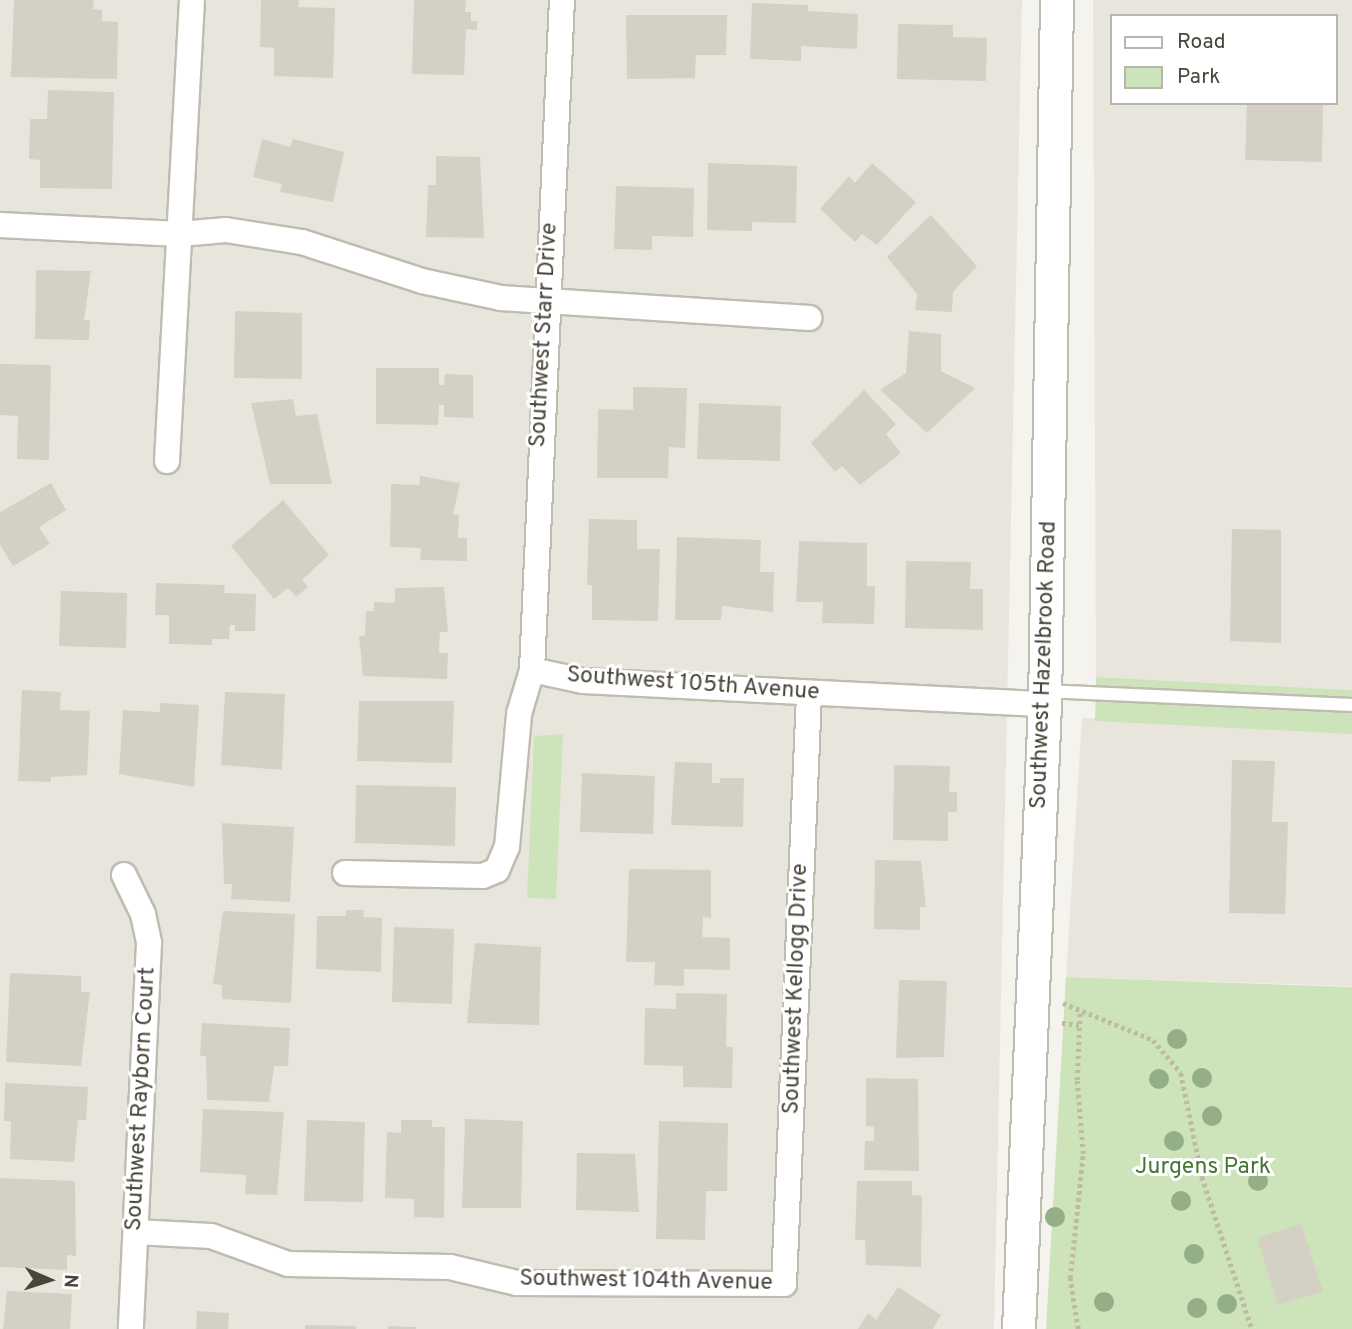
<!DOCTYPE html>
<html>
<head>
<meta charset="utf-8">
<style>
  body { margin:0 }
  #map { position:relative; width:1352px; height:1329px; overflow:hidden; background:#f5f3ed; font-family:Overpass,sans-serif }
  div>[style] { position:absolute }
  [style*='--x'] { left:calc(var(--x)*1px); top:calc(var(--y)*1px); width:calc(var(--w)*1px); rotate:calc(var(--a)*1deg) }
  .residential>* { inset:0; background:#e8e6dc }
  .green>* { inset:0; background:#cde4bb }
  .building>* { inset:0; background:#d5d0c4 }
  .path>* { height:4.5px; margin-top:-2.25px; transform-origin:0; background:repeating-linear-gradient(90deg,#c0b9a3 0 3.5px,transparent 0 7px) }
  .roads { filter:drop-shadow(2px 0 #bfbcb0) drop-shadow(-2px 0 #bfbcb0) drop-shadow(0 2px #bfbcb0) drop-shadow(0 -2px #bfbcb0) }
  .service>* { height:12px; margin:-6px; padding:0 6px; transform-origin:6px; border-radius:6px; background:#fff }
  .minor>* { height:24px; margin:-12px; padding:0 12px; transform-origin:12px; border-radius:12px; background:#fff }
  .tertiary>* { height:32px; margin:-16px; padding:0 16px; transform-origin:16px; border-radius:16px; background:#fff }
  .trees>* { width:20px; height:20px; margin:-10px; border-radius:50%; background:#94ae87 }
  span { translate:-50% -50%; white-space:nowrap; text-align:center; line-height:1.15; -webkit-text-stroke:6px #fff; paint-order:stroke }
  .street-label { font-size:23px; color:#49453b }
  .park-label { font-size:23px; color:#457534 }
  .legend { position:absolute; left:1110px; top:14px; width:228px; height:91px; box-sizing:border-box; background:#fff; border:2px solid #b6b5b1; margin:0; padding:9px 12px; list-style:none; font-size:21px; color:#49453b }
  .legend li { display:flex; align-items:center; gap:14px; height:35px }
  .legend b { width:35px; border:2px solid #b6b5b1 }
  .north { position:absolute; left:14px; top:1245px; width:70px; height:70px; -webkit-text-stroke:5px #fff; paint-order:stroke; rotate:93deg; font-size:19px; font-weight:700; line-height:28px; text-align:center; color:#49453b }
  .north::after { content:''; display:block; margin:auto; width:24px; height:32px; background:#49453b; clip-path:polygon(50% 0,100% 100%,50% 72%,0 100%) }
</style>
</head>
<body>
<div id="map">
  <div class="residential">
    <div style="clip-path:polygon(0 0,1022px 0,994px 1329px,0 1329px)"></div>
    <div style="clip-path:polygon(evenodd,1093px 0,1352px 0,1352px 690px,1096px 677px,1093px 0,1112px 16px,1336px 16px,1336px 103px,1112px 103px,1112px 16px)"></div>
    <div style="clip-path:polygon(1082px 718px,1352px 723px,1352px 986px,1066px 977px)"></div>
  </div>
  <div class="green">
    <div style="clip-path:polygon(1096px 677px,1352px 690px,1352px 734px,1095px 721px)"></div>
    <div style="clip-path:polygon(563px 734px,556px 899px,527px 898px,534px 736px)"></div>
    <div style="clip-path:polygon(1066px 977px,1352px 987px,1352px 1329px,1046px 1329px)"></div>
  </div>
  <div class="building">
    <div style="clip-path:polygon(14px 0,94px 0,93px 9px,102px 10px,102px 21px,118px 22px,117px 79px,11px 77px)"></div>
    <div style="clip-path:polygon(261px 0,299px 0,298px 7px,335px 8px,333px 78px,274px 76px,274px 48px,260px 47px)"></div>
    <div style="clip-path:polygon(414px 0,466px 0,465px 12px,471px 12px,471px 21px,477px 21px,477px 30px,466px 29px,464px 75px,412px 74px)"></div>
    <div style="clip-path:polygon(752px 3px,808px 5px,808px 11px,858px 14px,857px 49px,801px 46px,801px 61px,750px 59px)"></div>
    <div style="clip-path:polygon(626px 15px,727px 15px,726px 55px,696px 55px,695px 78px,627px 79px)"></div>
    <div style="clip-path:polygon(898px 24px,953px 25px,953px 37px,987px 38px,986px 81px,897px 79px)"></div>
    <div style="clip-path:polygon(48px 90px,114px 92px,112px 189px,40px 188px,40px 160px,29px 159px,30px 119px,47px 119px)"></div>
    <div style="clip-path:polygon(1247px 103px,1323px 103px,1322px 162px,1245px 160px)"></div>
    <div style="clip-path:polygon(262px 139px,290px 147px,293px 139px,344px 152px,333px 202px,280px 192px,282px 184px,253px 177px)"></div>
    <div style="clip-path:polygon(436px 156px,480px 157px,484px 238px,426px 237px,428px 185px,436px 185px)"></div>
    <div style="clip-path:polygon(708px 163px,797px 166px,796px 223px,752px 222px,752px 231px,707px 230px)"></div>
    <div style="clip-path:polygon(872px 163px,916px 202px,877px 245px,862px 234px,855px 242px,820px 209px,849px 176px,855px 183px)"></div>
    <div style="clip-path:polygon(616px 186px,694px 188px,693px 237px,652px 236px,652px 250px,614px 249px)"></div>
    <div style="clip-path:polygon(931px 215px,977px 266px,953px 292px,952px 312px,915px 310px,917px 294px,887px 257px)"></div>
    <div style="clip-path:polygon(36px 270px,91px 271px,84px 320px,90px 320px,89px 340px,35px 339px)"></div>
    <div style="clip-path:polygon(235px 311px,302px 313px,302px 379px,234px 378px)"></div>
    <div style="clip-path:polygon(909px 331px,941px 334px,941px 371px,975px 388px,927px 433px,880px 390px,906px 373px)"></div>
    <div style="clip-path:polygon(0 364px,51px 365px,49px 460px,17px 459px,18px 416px,0 415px)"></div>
    <div style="clip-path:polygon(376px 368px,439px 368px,439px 385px,444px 385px,445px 374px,473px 375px,473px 418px,444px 417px,444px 405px,439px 405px,438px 425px,376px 424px)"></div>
    <div style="clip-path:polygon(633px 387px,687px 388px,685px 448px,669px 447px,668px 478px,597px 478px,598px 409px,633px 410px)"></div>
    <div style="clip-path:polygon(864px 390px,896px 424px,886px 434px,901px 453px,860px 485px,842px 466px,835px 472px,811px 443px)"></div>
    <div style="clip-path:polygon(293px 399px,296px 416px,317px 414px,332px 484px,270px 484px,251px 403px)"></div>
    <div style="clip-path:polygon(699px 403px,781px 406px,780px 461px,697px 459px)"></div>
    <div style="clip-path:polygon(420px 476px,460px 483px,453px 514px,459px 515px,458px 538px,467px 538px,467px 561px,420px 560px,421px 548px,390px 547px,391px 484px,419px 485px)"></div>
    <div style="clip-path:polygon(51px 483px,66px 510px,39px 527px,50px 544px,13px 566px,0 545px,0 512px)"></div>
    <div style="clip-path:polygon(283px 500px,329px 555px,302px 580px,308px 587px,296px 597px,288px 588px,274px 599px,231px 546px)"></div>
    <div style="clip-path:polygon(589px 519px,637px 520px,637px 549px,660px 549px,658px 621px,592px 620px,592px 585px,587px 585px)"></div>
    <div style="clip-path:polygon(1232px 529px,1281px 530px,1281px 643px,1230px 641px)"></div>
    <div style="clip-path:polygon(677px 537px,761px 540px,760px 572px,774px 572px,773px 612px,722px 606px,721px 620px,675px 620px)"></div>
    <div style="clip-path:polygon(799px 541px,867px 543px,867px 586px,875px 586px,874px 624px,822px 623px,823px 602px,796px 602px)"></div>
    <div style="clip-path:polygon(906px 561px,971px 562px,970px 589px,983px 589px,983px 630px,905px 628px)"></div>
    <div style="clip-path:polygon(156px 583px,225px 585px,224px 593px,256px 594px,255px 631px,235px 631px,235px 625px,230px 625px,229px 639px,212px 639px,212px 645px,169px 644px,169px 615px,155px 615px)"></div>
    <div style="clip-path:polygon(444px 587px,448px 632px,440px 632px,439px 653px,448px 653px,447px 679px,363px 676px,359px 636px,365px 636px,366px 611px,374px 611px,374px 602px,395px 603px,395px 588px)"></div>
    <div style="clip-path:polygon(61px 591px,127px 593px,126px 648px,59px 646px)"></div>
    <div style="clip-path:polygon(22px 690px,61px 692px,60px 710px,90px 711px,87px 775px,51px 777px,51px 782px,18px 781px)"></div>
    <div style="clip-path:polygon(225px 692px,285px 694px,282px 770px,221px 765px)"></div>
    <div style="clip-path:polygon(359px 701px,454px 701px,452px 763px,357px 761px)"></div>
    <div style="clip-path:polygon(160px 703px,199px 705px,194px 787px,119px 774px,123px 710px,160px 712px)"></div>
    <div style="clip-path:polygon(1232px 760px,1275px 761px,1272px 822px,1288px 822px,1285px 914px,1229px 913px)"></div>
    <div style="clip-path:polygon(675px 762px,712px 763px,712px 783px,720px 783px,720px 778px,744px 778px,743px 827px,671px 825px)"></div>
    <div style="clip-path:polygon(894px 765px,950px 766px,949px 792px,957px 792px,957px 812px,948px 812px,948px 841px,893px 840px)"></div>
    <div style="clip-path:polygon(582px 773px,655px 776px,653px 834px,580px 832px)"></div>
    <div style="clip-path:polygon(356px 785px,456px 787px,455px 846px,355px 843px)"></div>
    <div style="clip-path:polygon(222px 823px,294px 827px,290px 902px,231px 899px,232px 884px,224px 884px)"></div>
    <div style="clip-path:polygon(875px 860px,921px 861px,926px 907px,920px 907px,920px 930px,874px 929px)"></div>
    <div style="clip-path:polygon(629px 869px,711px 870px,711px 918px,703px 917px,702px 937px,730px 938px,730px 970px,684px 969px,684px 986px,654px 985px,655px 962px,626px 962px)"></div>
    <div style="clip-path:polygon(346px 910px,364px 910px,363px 917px,382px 918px,381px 972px,316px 969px,317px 916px,346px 916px)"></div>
    <div style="clip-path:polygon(223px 911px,295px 914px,291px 1003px,222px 999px,222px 985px,213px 984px)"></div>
    <div style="clip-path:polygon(394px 927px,454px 929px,452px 1004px,392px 1002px)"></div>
    <div style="clip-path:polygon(475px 943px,541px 947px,539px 1025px,467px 1023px)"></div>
    <div style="clip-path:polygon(10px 973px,81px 976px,81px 992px,90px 992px,81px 1066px,6px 1062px)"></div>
    <div style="clip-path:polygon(899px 980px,947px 981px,944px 1057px,896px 1058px)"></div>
    <div style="clip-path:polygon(676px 993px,727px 994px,726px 1047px,733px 1047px,732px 1088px,683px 1087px,683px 1066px,644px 1065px,645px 1008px,676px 1009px)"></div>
    <div style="clip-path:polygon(202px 1023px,290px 1028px,288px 1066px,274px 1066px,269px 1102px,207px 1100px,206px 1056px,200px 1056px)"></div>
    <div style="clip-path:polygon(866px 1078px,918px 1079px,919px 1171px,864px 1170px,865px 1141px,874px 1141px,874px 1127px,866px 1126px)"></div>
    <div style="clip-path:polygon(5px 1083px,88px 1087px,86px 1120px,78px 1120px,74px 1162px,10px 1159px,11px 1121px,4px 1121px)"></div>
    <div style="clip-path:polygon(203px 1109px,284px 1112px,277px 1195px,245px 1194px,246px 1175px,200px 1172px)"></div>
    <div style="clip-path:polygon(465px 1119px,523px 1121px,521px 1208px,462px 1208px)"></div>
    <div style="clip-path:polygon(307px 1120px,365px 1122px,363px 1202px,304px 1201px)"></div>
    <div style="clip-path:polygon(401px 1120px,432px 1120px,432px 1127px,445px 1127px,444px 1218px,414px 1217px,414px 1199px,385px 1198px,387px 1132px,401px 1133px)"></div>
    <div style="clip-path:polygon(659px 1121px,728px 1123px,727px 1191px,706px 1191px,705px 1240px,656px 1239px)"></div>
    <div style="clip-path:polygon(577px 1153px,635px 1154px,639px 1212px,576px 1210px)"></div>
    <div style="clip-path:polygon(0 1178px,75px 1181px,76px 1256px,67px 1255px,67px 1270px,0 1267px)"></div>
    <div style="clip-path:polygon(857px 1181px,912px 1181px,912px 1195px,922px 1196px,921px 1267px,866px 1265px,865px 1240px,855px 1240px)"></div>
    <div style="clip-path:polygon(1301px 1224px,1323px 1291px,1278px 1305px,1257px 1238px)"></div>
    <div style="clip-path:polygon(898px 1287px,941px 1315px,933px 1329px,858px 1329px,868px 1313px,876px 1320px)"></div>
    <div style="clip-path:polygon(7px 1291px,72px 1294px,70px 1329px,3px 1329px)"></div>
    <div style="clip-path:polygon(197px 1311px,229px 1313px,228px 1329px,196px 1329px)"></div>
    <div style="clip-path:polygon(305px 1325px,356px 1326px,356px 1329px,305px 1329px)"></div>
    <div style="clip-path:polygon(388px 1326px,416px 1327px,416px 1329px,388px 1329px)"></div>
  </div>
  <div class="path">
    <div style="--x:1063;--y:1003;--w:97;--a:22.3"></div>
    <div style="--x:1153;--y:1040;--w:43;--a:49.7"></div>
    <div style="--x:1181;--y:1073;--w:106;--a:78.6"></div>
    <div style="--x:1202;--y:1177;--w:160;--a:71.8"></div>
    <div style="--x:1062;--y:1023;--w:17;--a:7"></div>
    <div style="--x:1078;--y:1329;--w:52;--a:-98.9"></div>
    <div style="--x:1070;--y:1278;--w:125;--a:-84"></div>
    <div style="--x:1083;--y:1154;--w:74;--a:-94.6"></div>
    <div style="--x:1077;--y:1080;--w:70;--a:-87.5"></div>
  </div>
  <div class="roads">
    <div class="service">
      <div style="--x:1045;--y:691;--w:307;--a:2.6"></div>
    </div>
    <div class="minor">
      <div style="--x:0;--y:225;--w:180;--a:2.9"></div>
      <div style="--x:180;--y:234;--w:46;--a:-5"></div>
      <div style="--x:226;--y:230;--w:77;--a:9"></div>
      <div style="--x:302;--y:242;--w:126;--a:18"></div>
      <div style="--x:422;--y:281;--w:81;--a:12.1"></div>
      <div style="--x:501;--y:298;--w:309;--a:3.7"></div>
      <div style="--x:167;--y:461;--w:462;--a:-86.9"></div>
      <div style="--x:532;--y:670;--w:52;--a:12.2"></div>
      <div style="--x:583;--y:681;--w:463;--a:2.9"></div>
      <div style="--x:345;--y:873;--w:138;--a:1.2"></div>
      <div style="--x:483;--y:876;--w:15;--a:-23"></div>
      <div style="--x:497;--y:870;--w:25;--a:-67"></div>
      <div style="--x:507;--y:847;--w:134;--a:-84.8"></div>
      <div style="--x:519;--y:714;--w:46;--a:-73.5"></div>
      <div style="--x:532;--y:670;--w:671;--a:-87.44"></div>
      <div style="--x:124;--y:875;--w:43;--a:64"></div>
      <div style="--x:143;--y:914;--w:30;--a:78"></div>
      <div style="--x:149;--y:943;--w:386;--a:92.7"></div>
      <div style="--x:136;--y:1232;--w:75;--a:3.1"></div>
      <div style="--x:211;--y:1236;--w:82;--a:20"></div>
      <div style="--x:288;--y:1264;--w:162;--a:1.1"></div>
      <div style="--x:450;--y:1267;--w:69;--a:13.4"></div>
      <div style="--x:517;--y:1283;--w:267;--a:0.2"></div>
      <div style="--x:784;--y:1284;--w:591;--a:-87.57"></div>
    </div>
    <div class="tertiary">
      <div style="--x:1019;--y:1329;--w:626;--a:-87.62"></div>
      <div style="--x:1045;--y:704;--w:704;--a:-89.02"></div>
    </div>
  </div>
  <div class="trees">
    <div style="left:1177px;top:1039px"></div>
    <div style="left:1202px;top:1078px"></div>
    <div style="left:1159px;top:1079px"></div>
    <div style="left:1212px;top:1116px"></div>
    <div style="left:1174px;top:1141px"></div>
    <div style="left:1258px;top:1181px"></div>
    <div style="left:1181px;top:1201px"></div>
    <div style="left:1055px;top:1217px"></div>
    <div style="left:1194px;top:1254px"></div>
    <div style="left:1104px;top:1302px"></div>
    <div style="left:1227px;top:1304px"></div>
    <div style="left:1197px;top:1308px"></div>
  </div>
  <div class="street-label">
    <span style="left:545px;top:335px;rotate:-87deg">Southwest Starr Drive</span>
    <span style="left:1045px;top:665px;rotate:-88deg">Southwest Hazelbrook Road</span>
    <span style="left:693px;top:685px;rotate:4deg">Southwest 105th Avenue</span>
    <span style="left:797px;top:989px;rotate:-88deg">Southwest Kellogg Drive</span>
    <span style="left:142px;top:1099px;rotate:-87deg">Southwest Rayborn Court</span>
    <span style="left:646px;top:1282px;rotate:1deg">Southwest 104th Avenue</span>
  </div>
  <div class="park-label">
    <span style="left:1203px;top:1168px">Jurgens Park</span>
  </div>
  <ul class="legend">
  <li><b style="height:9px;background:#fff"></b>Road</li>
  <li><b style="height:19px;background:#cde4bb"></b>Park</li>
  </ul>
  <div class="north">N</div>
</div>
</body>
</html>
